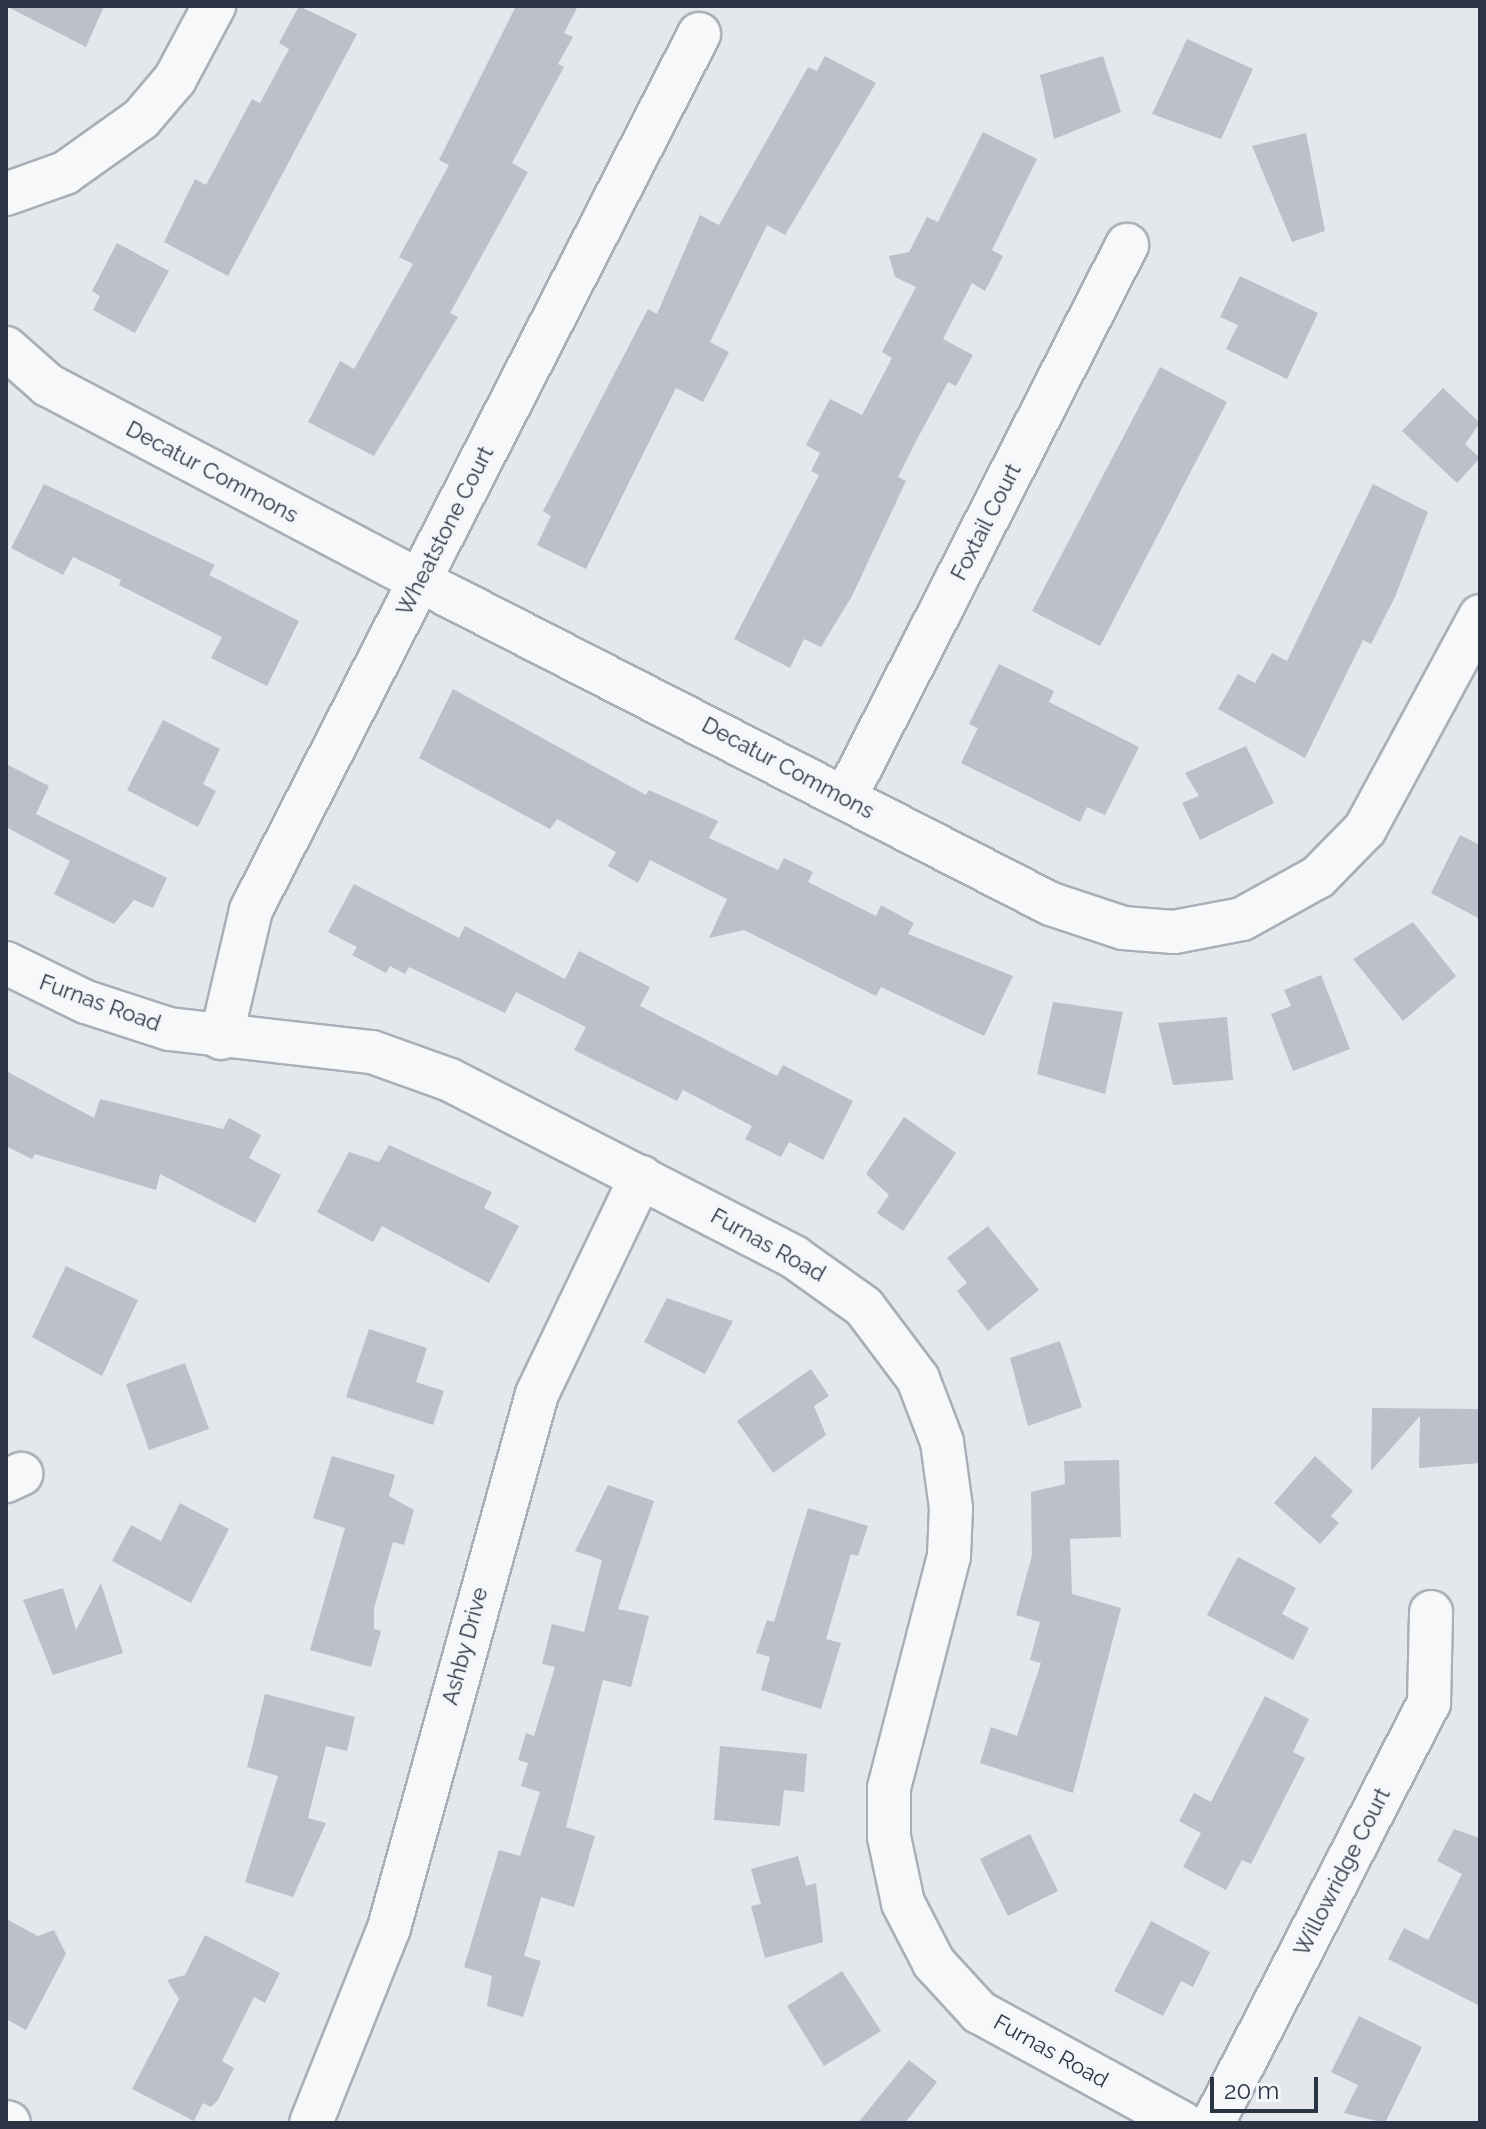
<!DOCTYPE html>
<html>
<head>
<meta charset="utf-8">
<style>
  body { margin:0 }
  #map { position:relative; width:1486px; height:2129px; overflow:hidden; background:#e4e7ec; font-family:Raleway,sans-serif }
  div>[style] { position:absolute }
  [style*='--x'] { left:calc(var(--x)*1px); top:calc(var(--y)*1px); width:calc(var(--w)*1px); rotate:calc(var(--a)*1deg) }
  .building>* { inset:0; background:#bbc0ca }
  .roads { filter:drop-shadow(2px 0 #a9aeb7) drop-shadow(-2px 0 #a9aeb7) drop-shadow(0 2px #a9aeb7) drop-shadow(0 -2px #a9aeb7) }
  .minor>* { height:42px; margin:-21px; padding:0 21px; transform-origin:21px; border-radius:21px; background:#f7f8fa }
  span { translate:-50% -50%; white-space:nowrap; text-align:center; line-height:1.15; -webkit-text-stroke:7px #f4f6f9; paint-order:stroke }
  .street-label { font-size:22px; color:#2b3445 }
  .frame { position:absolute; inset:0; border:8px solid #2b3445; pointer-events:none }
  .scale { position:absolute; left:1210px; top:2077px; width:108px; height:36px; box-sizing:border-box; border:4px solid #2b3445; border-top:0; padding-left:10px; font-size:24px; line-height:28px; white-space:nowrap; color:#2b3445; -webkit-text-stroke:6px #f4f6f9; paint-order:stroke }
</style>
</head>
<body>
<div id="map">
  <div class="building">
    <div style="clip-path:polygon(6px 6px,104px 6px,86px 47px)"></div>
    <div style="clip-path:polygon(299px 6px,357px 34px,228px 276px,164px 242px,195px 179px,206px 185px,252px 99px,260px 103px,289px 49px,279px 43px)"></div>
    <div style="clip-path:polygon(516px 6px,578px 6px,564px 33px,573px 37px,558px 64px,564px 67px,512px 163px,528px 172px,450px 313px,458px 317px,374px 456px,308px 422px,340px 361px,354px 369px,413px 264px,399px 257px,449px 165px,439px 160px)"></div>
    <div style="clip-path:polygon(1187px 39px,1253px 69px,1221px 139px,1152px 114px)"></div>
    <div style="clip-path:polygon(825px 56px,876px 83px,785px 235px,767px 225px,710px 342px,729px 352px,703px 402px,676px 388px,586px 569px,537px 545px,551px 516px,543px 511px,648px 309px,657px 314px,700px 215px,719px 225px,808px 67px,817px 71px)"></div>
    <div style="clip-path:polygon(1103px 56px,1121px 112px,1054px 139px,1040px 75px)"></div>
    <div style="clip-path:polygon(983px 132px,1037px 159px,992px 250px,1003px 256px,985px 291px,972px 283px,943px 339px,973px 355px,956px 386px,948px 382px,915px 443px,898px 477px,906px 481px,852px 596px,821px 647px,804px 639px,790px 668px,734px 639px,819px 475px,811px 471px,820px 453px,806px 445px,830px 399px,862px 415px,892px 358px,882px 352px,916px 287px,895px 277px,889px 256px,909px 252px,927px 217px,938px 222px)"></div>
    <div style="clip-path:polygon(1306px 133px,1325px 231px,1292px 242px,1252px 146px)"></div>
    <div style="clip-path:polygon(117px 243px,169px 271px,135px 333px,93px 310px,100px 296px,92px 291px)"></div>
    <div style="clip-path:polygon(1240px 276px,1318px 313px,1287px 379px,1226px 349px,1238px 325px,1220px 317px)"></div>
    <div style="clip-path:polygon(1160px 367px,1227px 402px,1100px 646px,1032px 611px)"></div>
    <div style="clip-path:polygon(1443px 388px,1480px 423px,1465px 444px,1480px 458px,1457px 483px,1402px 431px)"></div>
    <div style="clip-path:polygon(44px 484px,215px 565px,209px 575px,299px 621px,267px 686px,211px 658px,222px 637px,119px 585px,121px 580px,73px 557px,63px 575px,11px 548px)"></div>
    <div style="clip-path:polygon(1373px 484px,1428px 512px,1395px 597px,1371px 644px,1363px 640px,1305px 758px,1218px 709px,1238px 674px,1255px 683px,1272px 653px,1287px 661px)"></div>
    <div style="clip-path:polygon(999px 664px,1054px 691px,1049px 702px,1139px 747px,1105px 815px,1087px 807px,1080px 822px,961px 763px,978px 728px,969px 724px)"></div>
    <div style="clip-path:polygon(453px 689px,646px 795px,649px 790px,718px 821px,709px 838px,778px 870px,784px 858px,813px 872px,808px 882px,876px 916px,881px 905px,914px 923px,908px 934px,1013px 976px,984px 1036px,881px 987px,876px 996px,744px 930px,709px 938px,727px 899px,650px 860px,638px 883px,608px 866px,616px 852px,557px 819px,550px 829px,419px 758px)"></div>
    <div style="clip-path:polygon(163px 720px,220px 749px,203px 784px,216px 791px,198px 827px,127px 790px)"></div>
    <div style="clip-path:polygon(1246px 746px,1274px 803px,1200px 840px,1182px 803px,1199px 796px,1185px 773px)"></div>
    <div style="clip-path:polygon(6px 764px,49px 786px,36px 814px,167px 878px,153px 908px,134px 900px,114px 924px,54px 894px,70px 861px,6px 827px)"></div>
    <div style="clip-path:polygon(1460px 835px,1480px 845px,1480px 919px,1431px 893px)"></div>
    <div style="clip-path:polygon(354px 884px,459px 938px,465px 926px,565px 979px,579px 951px,650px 987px,640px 1006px,777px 1076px,783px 1065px,853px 1101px,823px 1160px,789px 1142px,781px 1157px,745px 1139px,752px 1126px,683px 1090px,677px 1101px,574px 1050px,586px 1027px,516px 992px,505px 1013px,409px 967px,405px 974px,390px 966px,386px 973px,352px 955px,357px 947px,328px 932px)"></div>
    <div style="clip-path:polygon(1413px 922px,1456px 976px,1403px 1021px,1353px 959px)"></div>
    <div style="clip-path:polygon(1321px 975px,1350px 1049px,1293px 1071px,1271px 1014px,1291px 1006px,1284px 990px)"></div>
    <div style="clip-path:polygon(1053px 1002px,1123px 1012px,1105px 1094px,1037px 1074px)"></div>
    <div style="clip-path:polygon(1227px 1017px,1233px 1080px,1173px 1085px,1158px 1023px)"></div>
    <div style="clip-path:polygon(6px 1071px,94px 1118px,100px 1099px,223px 1129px,229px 1118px,261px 1135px,249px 1158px,281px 1175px,255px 1223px,160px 1174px,156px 1190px,35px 1154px,32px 1159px,6px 1146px)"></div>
    <div style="clip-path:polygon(904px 1117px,956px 1153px,903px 1231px,877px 1213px,889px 1195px,866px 1174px)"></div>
    <div style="clip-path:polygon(389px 1145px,492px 1192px,484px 1208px,519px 1226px,489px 1283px,382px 1226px,373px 1242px,317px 1212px,349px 1152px,379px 1162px)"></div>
    <div style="clip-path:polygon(988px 1226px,1039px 1290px,988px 1331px,957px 1291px,967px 1283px,947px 1258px)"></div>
    <div style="clip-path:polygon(66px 1266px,138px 1300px,102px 1376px,32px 1337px)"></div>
    <div style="clip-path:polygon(667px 1298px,733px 1321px,705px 1374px,644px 1342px)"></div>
    <div style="clip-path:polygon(369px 1329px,427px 1348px,416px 1382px,444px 1391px,433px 1425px,346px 1397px)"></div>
    <div style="clip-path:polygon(1060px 1341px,1082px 1407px,1028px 1426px,1010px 1358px)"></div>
    <div style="clip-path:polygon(185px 1363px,209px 1429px,149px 1450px,126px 1384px)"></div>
    <div style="clip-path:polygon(811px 1369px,829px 1396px,814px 1406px,826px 1435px,773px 1473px,737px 1421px)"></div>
    <div style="clip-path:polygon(1372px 1408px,1480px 1409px,1480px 1463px,1419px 1468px,1420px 1416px,1371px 1471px)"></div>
    <div style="clip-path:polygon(332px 1456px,395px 1475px,389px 1496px,414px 1510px,404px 1545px,393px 1542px,374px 1608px,374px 1629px,381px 1631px,371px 1667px,310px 1650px,345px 1528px,313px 1518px)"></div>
    <div style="clip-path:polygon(1315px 1456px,1353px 1491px,1331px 1516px,1339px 1523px,1320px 1544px,1274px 1503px)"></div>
    <div style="clip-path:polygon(1119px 1460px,1121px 1537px,1070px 1539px,1072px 1594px,1121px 1608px,1073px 1793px,980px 1763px,991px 1727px,1017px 1736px,1041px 1663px,1030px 1660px,1040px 1622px,1016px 1615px,1032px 1555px,1031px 1492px,1065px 1484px,1064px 1461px)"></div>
    <div style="clip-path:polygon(608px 1485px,654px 1501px,618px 1609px,649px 1616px,631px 1687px,603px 1680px,566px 1827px,595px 1836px,574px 1907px,541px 1897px,524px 1956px,541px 1961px,523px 2017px,487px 2006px,492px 1976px,464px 1967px,499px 1850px,520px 1856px,540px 1792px,521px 1786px,528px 1763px,518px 1760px,526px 1733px,534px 1736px,555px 1667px,542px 1664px,552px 1624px,584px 1632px,602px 1560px,575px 1551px)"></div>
    <div style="clip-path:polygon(180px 1503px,229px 1529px,191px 1603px,112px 1561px,131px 1525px,161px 1541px)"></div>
    <div style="clip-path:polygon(808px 1508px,868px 1526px,858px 1556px,851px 1554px,826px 1639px,841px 1643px,821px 1709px,761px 1690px,770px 1657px,756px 1653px,767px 1620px,774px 1622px)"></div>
    <div style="clip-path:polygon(1238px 1557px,1296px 1588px,1282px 1614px,1309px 1628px,1293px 1660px,1207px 1615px)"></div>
    <div style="clip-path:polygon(101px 1583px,123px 1653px,53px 1675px,23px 1600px,63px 1588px,76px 1630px)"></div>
    <div style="clip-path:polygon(265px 1694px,355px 1717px,347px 1751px,326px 1746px,308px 1818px,326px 1823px,293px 1897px,245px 1882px,278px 1776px,247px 1767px)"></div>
    <div style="clip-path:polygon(1265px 1696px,1309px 1719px,1293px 1752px,1305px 1758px,1251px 1864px,1242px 1860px,1226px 1890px,1183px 1867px,1201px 1833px,1179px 1821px,1194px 1793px,1211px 1802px)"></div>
    <div style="clip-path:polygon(720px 1746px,807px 1754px,804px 1792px,784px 1790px,780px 1826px,714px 1820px)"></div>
    <div style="clip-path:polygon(1454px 1829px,1480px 1838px,1480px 2006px,1388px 1959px,1404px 1928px,1428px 1940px,1462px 1874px,1437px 1861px)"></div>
    <div style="clip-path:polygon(1030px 1834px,1058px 1891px,1008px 1916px,980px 1859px)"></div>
    <div style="clip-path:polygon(798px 1856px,806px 1886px,816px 1883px,823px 1942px,765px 1958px,751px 1906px,761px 1904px,751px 1869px)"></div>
    <div style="clip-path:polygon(6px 1919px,38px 1936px,54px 1930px,66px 1954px,26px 2030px,6px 2019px)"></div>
    <div style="clip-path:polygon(1151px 1921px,1210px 1952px,1193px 1987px,1181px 1981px,1163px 2016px,1114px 1991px)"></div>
    <div style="clip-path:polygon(205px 1935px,280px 1973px,265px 2003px,254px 1997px,222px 2061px,234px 2068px,218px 2100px,211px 2107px,203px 2103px,194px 2121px,132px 2089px,179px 1999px,167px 1980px,185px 1975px)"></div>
    <div style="clip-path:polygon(842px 1971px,881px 2031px,824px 2066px,787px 2006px)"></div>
    <div style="clip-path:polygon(1359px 2016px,1422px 2047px,1385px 2123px,1344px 2113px,1358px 2085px,1331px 2072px)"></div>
    <div style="clip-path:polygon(909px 2060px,937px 2082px,905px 2123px,858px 2123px)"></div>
  </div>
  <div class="roads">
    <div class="minor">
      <div style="--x:6;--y:194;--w:63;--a:-19.6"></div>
      <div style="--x:65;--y:173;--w:93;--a:-35.4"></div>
      <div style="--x:141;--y:119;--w:52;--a:-49.6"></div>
      <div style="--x:175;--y:79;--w:83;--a:-61.9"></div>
      <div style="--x:6;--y:348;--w:56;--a:41.4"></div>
      <div style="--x:48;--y:385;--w:420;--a:27.8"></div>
      <div style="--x:420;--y:581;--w:709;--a:27.11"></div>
      <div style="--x:1051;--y:904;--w:76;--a:18.4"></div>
      <div style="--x:1123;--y:928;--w:51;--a:4.5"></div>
      <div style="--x:1174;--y:932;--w:69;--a:-10.8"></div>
      <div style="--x:1242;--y:919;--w:87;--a:-28.9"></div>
      <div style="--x:1318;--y:877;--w:67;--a:-45.6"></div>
      <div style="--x:1365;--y:829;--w:242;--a:-61.6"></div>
      <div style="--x:845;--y:798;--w:621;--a:-62.98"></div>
      <div style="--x:6;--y:963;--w:89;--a:26"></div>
      <div style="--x:86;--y:1002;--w:87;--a:18"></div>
      <div style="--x:169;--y:1029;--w:204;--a:6.5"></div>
      <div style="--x:372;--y:1052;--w:83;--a:19.7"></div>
      <div style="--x:450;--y:1080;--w:387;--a:27.2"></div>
      <div style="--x:794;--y:1257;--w:86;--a:35.5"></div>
      <div style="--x:864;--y:1307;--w:90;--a:53.1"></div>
      <div style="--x:918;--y:1379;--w:67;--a:69.1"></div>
      <div style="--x:942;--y:1442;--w:67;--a:82.2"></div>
      <div style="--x:951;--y:1508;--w:48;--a:92.4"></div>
      <div style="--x:949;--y:1556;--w:240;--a:104.5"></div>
      <div style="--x:889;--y:1788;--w:49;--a:90"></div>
      <div style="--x:889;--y:1837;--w:67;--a:78"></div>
      <div style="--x:903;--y:1903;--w:68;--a:62.7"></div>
      <div style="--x:934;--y:1963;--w:67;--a:47.4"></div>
      <div style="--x:979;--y:2012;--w:232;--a:28.6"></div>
      <div style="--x:221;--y:1038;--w:131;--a:-76.8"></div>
      <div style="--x:251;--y:910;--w:984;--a:-62.91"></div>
      <div style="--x:6;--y:1481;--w:17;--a:-25"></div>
      <div style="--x:6;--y:2122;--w:3;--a:18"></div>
      <div style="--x:311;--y:2123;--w:210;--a:-68.2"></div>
      <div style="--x:389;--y:1928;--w:554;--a:-74.51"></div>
      <div style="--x:537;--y:1394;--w:241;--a:-64.4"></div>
      <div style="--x:1213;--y:2123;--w:472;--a:-62.8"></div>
      <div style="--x:1429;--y:1703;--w:91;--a:-88.7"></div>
    </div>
  </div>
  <div class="street-label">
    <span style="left:212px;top:472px;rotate:28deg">Decatur Commons</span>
    <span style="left:986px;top:522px;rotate:-63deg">Foxtail Court</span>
    <span style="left:445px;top:531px;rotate:-63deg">Wheatstone Court</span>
    <span style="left:788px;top:768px;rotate:28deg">Decatur Commons</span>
    <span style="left:100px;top:1003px;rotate:20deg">Furnas Road</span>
    <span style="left:768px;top:1245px;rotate:29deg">Furnas Road</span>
    <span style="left:465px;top:1646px;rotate:-75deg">Ashby Drive</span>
    <span style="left:1342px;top:1872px;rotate:-63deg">Willowridge Court</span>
    <span style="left:1051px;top:2051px;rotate:29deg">Furnas Road</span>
  </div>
  <div class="frame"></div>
  <div class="scale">20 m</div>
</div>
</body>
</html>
